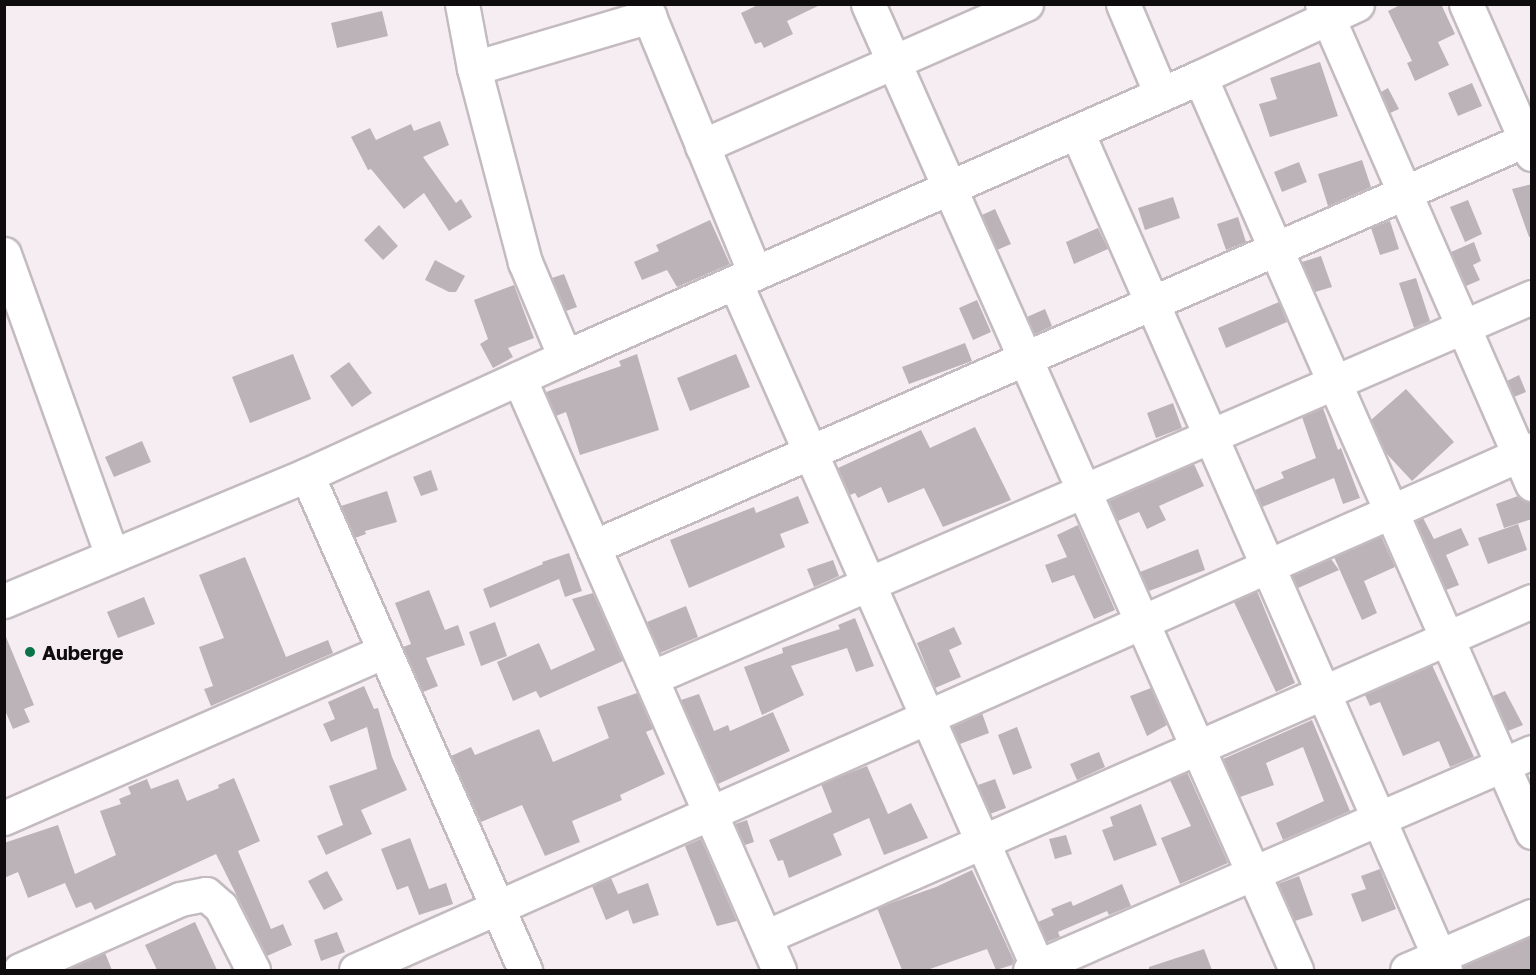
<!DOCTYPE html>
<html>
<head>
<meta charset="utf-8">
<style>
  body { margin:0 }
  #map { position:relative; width:1536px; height:975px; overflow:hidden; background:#f5edf2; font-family:"Golos Text",sans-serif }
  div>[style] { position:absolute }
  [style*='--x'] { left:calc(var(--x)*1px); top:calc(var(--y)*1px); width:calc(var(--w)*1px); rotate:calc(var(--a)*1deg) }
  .building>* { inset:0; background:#bbb3b8 }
  .roads { filter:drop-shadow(2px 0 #c3bbc0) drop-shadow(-2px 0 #c3bbc0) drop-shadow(0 2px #c3bbc0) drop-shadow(0 -2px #c3bbc0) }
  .minor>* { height:33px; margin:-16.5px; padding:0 16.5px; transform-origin:16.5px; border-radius:16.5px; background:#fff }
  .dots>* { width:16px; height:16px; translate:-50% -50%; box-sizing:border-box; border:3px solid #f5edf2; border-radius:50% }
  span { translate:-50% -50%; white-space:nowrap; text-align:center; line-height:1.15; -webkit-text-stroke:4.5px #f5edf2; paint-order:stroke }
  .poi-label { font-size:20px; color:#0f0c0e; font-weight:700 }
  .left { translate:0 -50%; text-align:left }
  .frame { position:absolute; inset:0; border:6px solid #0f0c0e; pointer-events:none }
</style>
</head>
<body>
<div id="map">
  <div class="building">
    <div style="clip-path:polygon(760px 4px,822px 4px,787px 21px,793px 34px,764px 48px,761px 42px,755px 44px,741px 13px)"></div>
    <div style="clip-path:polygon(1402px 4px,1441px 4px,1455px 34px,1438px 42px,1449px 65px,1415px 81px,1407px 63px,1412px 61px,1388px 11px)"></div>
    <div style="clip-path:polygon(382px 11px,388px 36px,337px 48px,331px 23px)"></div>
    <div style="clip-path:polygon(1320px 62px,1338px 116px,1270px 137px,1259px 104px,1277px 99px,1270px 78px)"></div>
    <div style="clip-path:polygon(1472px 83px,1482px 106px,1458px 116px,1448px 93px)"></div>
    <div style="clip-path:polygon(1388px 88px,1399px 109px,1390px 113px,1381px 92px)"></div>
    <div style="clip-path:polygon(440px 121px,449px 145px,423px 157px,456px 203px,461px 199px,472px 217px,449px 231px,424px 193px,404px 209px,371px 169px,368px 170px,351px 137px,370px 128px,376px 140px,411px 124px,414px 131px)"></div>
    <div style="clip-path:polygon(1362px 160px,1371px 187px,1328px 206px,1318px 174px)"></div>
    <div style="clip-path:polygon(1299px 162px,1307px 182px,1282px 192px,1274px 172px)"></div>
    <div style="clip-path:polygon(1532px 184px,1532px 237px,1529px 237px,1512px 189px)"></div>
    <div style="clip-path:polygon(1173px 197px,1180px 218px,1145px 230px,1138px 208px)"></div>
    <div style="clip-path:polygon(1468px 200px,1482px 234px,1465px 242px,1450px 207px)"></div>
    <div style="clip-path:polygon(995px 209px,1011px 244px,997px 250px,982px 215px)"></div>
    <div style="clip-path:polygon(1238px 217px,1246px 242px,1226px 250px,1217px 224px)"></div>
    <div style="clip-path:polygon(710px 220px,730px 264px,677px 287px,667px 270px,642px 280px,634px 262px,659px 251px,656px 245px)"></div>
    <div style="clip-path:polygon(1390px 221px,1399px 249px,1380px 255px,1371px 228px)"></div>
    <div style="clip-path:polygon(379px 225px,398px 246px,383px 260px,364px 240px)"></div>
    <div style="clip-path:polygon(1098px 228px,1108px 249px,1074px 264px,1066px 242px)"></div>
    <div style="clip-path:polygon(1474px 242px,1481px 261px,1473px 265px,1480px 280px,1466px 286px,1451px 252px)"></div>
    <div style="clip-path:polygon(1321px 256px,1332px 287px,1315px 292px,1302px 262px)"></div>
    <div style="clip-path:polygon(435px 260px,465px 276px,456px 292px,449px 292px,425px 280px)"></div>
    <div style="clip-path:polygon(564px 274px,577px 307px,566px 311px,552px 278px)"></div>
    <div style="clip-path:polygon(1416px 278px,1430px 321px,1414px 328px,1399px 283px)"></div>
    <div style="clip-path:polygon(514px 285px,534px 338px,508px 348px,513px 357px,493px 368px,480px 344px,488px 339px,474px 300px)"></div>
    <div style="clip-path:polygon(977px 300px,991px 332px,973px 340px,959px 308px)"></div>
    <div style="clip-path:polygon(1279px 302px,1287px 322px,1226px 348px,1218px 328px)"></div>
    <div style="clip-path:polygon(1045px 309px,1052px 326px,1035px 334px,1027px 317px)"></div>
    <div style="clip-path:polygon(965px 343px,972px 361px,909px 384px,902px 367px)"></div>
    <div style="clip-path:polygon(293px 354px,311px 399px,250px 423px,232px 377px)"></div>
    <div style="clip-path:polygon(637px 354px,659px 430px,580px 455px,566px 412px,556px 416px,546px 392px,621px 366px,619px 361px)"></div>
    <div style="clip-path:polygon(736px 354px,750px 387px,690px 411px,677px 378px)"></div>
    <div style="clip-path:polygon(349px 362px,372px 393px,352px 407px,330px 376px)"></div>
    <div style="clip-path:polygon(1519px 375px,1526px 392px,1514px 397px,1507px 381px)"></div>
    <div style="clip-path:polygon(1406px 389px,1454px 442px,1412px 481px,1385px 452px,1371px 420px)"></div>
    <div style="clip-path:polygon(1173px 403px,1182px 428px,1156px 438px,1147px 413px)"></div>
    <div style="clip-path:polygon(1323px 408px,1338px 450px,1341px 448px,1360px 498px,1343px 504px,1334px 478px,1262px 507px,1255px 490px,1284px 478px,1281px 472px,1316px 458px,1302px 417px)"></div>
    <div style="clip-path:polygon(975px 427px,1011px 500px,943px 527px,924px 488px,888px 503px,881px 487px,858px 498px,855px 493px,850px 495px,838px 468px,921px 430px,930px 448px)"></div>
    <div style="clip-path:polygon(142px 441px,151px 462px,114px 477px,105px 457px)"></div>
    <div style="clip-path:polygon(1194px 464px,1204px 486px,1159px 506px,1166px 520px,1147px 529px,1139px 512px,1118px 521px,1109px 501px)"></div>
    <div style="clip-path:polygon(431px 470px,438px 490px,421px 496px,413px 477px)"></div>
    <div style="clip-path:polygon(387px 491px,397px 522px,365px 531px,366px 534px,355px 538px,341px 506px)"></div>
    <div style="clip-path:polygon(798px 496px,809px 523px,780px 534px,785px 547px,689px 588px,670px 540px,754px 507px,756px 513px)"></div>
    <div style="clip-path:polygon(1518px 496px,1532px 502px,1532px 519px,1504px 528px,1496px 504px)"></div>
    <div style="clip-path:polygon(1423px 518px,1434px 539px,1461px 528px,1469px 545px,1446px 555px,1459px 585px,1446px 590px,1416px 521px)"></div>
    <div style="clip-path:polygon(1518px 524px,1527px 550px,1488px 564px,1478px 538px)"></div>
    <div style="clip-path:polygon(1078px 525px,1115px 610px,1094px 619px,1074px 575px,1052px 583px,1045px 565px,1067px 557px,1057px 535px)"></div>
    <div style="clip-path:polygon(1381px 536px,1395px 567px,1364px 581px,1377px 613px,1362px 620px,1334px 557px)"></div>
    <div style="clip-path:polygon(1198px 549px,1205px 570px,1149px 591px,1140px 572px)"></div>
    <div style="clip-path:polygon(569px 553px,582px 591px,565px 597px,559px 579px,490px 608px,483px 589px,543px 564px,542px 562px)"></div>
    <div style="clip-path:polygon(245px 557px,286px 657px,328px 640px,333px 653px,211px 706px,204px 689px,213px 686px,199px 647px,224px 638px,199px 575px)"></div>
    <div style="clip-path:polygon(1331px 559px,1339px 570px,1298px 588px,1292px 576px)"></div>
    <div style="clip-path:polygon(833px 560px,839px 576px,814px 587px,807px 569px)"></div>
    <div style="clip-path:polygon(429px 590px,445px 630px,458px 625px,465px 645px,426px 658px,438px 686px,423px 692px,403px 647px,411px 644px,395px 603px)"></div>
    <div style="clip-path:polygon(1257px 591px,1295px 683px,1276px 692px,1234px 602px)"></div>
    <div style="clip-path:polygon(593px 593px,623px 661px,540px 698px,536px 691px,513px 701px,497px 662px,539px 643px,551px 670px,595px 650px,572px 599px)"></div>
    <div style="clip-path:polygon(144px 597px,155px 624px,118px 638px,107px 612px)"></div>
    <div style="clip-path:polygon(686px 606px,698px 637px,660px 653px,647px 622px)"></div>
    <div style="clip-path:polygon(855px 618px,874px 666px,856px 672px,847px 648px,791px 666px,804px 695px,762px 715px,744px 667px,783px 653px,782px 648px,840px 629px,838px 625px)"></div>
    <div style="clip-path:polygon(495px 622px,507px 656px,481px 666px,469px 632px)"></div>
    <div style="clip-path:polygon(954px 627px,962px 644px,949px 650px,961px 677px,935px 688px,917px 643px)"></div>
    <div style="clip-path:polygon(4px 632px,34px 705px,24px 709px,30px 722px,13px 729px,4px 708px)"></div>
    <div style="clip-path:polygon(1432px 665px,1474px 757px,1450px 767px,1439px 741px,1403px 756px,1380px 702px,1370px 706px,1365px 695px)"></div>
    <div style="clip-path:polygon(364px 686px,374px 709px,378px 708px,392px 757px,407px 790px,361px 810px,372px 834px,326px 855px,317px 836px,343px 825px,329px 786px,377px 769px,367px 727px,331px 742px,323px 724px,335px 719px,328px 702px)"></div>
    <div style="clip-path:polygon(1151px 688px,1167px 725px,1147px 736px,1130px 696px)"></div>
    <div style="clip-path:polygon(1505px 691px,1523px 725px,1508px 731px,1493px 696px)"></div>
    <div style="clip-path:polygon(637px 693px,653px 729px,646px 732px,665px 774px,620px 795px,622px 800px,572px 821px,580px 842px,545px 856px,522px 805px,481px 822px,451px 756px,471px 747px,475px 755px,539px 729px,553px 762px,609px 738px,597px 707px)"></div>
    <div style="clip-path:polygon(699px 694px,714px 731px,728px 725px,730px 731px,773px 712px,790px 751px,718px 784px,681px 700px)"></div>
    <div style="clip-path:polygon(982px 713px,989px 733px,960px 744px,952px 727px)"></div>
    <div style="clip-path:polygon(1312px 720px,1350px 811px,1283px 840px,1276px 823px,1324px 801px,1303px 747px,1266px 763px,1274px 785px,1240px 797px,1223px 759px)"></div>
    <div style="clip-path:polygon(1017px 727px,1032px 768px,1013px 775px,998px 735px)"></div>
    <div style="clip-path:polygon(1099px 752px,1105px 767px,1077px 780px,1070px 764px)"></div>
    <div style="clip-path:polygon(867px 766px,888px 814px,911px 803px,928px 838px,884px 855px,869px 818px,833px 834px,842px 855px,789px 878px,783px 860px,778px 861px,769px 840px,832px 812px,821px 784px)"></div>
    <div style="clip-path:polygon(1187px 772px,1228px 863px,1180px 884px,1161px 838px,1191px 826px,1170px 780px)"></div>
    <div style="clip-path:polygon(234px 778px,260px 841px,238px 851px,271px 929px,283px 924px,292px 945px,267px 956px,216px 854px,95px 910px,91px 902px,76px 908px,65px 883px,28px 898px,18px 872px,4px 878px,4px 843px,58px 825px,75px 874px,116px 855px,100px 811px,121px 804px,119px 799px,131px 794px,128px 787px,147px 779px,151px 789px,178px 779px,187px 801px,219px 788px,218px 785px)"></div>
    <div style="clip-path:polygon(995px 779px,1006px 808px,990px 814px,978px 785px)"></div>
    <div style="clip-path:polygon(1141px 804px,1157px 845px,1114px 861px,1102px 830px,1113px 826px,1110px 817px)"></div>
    <div style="clip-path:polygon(747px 820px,754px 842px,745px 845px,735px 824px)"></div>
    <div style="clip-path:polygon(1066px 835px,1072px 854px,1055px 859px,1049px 839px)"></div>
    <div style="clip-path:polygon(410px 838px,429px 889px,446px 883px,453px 904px,419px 915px,408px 886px,397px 890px,381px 849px)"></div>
    <div style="clip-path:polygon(701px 839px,735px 917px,737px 921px,717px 926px,685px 846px)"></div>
    <div style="clip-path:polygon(1380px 869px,1396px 909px,1362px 922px,1351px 894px,1366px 889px,1361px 876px)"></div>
    <div style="clip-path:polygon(972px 870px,1014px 961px,1012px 965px,996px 970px,987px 949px,927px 970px,902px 970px,877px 908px,936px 887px)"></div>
    <div style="clip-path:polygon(327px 871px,343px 900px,324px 910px,308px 881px)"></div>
    <div style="clip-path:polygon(1299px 876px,1313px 915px,1295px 921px,1278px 884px)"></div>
    <div style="clip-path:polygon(611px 878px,618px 894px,648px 883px,659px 915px,633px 924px,628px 910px,606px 920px,592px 886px)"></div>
    <div style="clip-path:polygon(1122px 884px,1131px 906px,1109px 915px,1107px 911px,1058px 932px,1060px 937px,1047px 942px,1038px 922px,1054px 915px,1051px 909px,1071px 901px,1073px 906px)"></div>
    <div style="clip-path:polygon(195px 922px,217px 970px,157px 970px,145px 945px)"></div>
    <div style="clip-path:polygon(337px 932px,345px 952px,321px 961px,314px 940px)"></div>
    <div style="clip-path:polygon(1532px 937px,1532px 970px,1463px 970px,1463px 966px)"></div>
    <div style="clip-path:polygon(1204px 949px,1212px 970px,1149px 970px,1149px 967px)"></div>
    <div style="clip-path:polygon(105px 953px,112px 970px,65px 970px)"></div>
  </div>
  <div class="roads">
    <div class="minor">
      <div style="--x:462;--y:4;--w:65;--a:79.4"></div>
      <div style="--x:474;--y:68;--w:201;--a:75.3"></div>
      <div style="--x:525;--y:262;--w:103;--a:67.2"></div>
      <div style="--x:644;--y:4;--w:291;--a:67.6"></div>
      <div style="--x:868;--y:4;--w:1057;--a:66.1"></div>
      <div style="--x:1123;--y:4;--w:98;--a:67.1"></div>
      <div style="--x:1322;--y:4;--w:524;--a:66.37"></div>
      <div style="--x:1466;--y:4;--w:164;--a:66.3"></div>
      <div style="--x:474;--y:68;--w:183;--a:-16.5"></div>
      <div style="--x:1200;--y:77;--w:825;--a:66.26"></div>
      <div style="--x:1077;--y:132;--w:915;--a:66.29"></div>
      <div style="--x:702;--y:146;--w:354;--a:-23.7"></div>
      <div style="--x:4;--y:254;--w:320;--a:70.3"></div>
      <div style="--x:735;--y:282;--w:752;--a:66.16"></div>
      <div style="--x:519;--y:378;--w:647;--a:66.29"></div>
      <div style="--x:307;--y:475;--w:541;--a:66.23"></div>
      <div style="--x:593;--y:547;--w:1025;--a:-23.59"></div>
      <div style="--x:4;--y:601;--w:328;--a:-22.6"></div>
      <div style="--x:307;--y:475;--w:284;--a:-24.6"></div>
      <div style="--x:565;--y:357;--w:694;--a:-23.79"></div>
      <div style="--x:1200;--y:77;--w:173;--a:-24.9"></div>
      <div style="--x:651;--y:678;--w:960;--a:-23.39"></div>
      <div style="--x:4;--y:818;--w:415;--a:-23.7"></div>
      <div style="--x:765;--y:937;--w:837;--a:-23.66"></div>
      <div style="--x:20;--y:970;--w:175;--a:-23.9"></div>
      <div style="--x:180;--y:899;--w:26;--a:-11"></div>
      <div style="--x:206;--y:894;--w:20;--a:41"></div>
      <div style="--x:221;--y:907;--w:71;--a:63.1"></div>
      <div style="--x:356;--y:970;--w:1286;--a:-23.89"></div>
      <div style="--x:1030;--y:970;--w:547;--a:-23.47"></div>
      <div style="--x:1407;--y:970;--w:136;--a:-23.4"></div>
    </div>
  </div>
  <div class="dots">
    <div style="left:30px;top:652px;background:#0b724a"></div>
  </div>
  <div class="poi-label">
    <span class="left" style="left:42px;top:652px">Auberge</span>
  </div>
  <div class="frame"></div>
</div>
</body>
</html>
